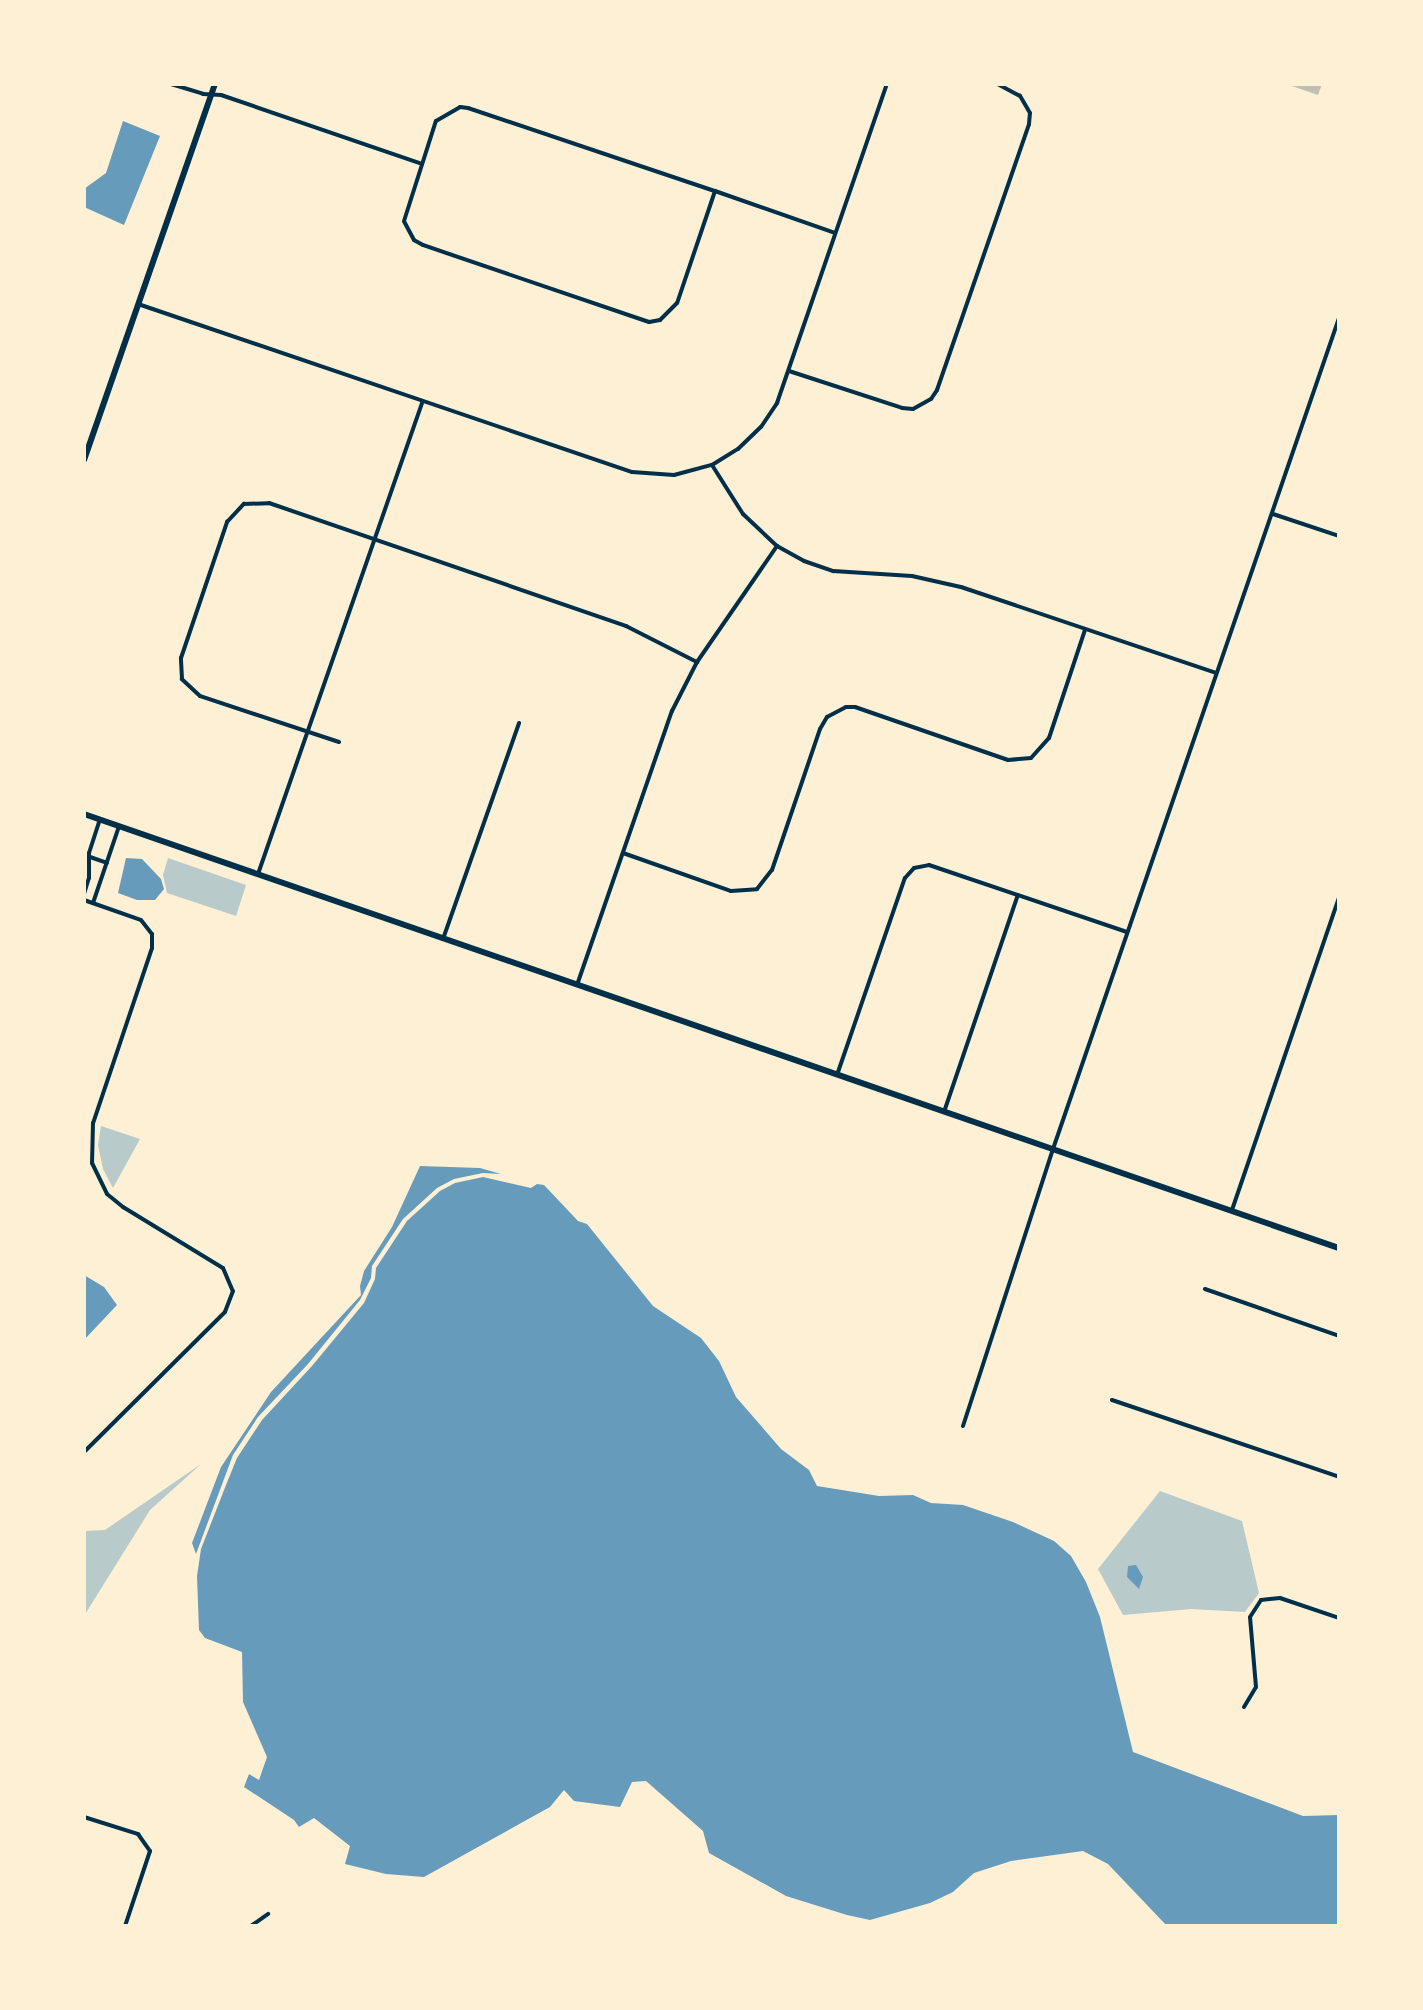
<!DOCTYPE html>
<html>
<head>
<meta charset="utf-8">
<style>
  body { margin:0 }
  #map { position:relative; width:1423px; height:2010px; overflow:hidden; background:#fdf0d5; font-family:"Source Serif 4",serif }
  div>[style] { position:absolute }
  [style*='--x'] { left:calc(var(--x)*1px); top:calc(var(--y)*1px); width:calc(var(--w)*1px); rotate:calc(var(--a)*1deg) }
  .green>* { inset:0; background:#b9caca }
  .water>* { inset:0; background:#669bbc }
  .building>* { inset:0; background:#bec0b2 }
  .minor>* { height:4px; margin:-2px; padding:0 2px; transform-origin:2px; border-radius:2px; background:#003049 }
  .tertiary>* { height:6px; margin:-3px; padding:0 3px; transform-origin:3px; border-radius:3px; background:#003049 }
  span { translate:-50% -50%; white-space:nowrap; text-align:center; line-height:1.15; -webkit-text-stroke:7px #fdf0d5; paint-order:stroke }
  .frame { position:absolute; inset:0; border:86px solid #fdf0d5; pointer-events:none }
</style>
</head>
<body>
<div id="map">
  <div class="green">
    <div style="clip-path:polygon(168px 858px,246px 885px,236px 916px,167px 893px,163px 875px)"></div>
    <div style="clip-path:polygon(101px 1126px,140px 1139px,113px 1188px,103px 1169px,98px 1145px)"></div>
    <div style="clip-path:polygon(201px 1464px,150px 1510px,84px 1616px,84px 1531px,105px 1530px)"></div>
    <div style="clip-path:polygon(1160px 1491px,1242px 1521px,1259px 1593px,1245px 1612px,1191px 1609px,1123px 1615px,1098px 1569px)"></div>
  </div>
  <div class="water">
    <div style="clip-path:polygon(123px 121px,160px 136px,124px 225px,84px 207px,84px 189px,106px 173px)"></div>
    <div style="clip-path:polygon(126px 858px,142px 859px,161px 879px,164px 889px,155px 900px,137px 900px,118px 893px)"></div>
    <div style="clip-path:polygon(420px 1166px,480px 1168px,501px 1174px,483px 1173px,454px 1179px,437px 1188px,403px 1219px,372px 1266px,371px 1278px,360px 1300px,308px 1364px,258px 1417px,233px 1455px,196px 1554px,192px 1543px,221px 1467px,271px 1392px,361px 1295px,360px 1286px,364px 1271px,392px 1227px)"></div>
    <div style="clip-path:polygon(483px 1177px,531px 1188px,537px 1184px,544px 1185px,578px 1221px,587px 1224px,653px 1306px,701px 1338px,719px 1361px,736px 1397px,781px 1449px,809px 1470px,817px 1486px,879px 1496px,913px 1495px,931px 1503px,963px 1505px,1013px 1522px,1054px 1541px,1071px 1556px,1086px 1582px,1100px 1617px,1133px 1752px,1303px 1816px,1339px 1815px,1339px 1926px,1167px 1926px,1108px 1864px,1083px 1851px,1011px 1861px,974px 1873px,953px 1892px,930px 1903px,870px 1920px,847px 1915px,786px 1896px,709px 1853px,703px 1831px,646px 1781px,632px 1782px,620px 1807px,574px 1801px,564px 1790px,550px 1807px,424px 1877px,386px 1874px,345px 1864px,350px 1846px,314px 1818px,299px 1827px,294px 1820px,244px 1787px,249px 1774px,259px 1780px,267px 1757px,243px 1702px,242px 1652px,205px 1638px,199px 1630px,197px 1576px,201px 1549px,226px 1485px,237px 1458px,262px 1420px,312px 1366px,364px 1303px,375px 1279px,376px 1268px,407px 1221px,440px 1191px,455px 1183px)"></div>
    <div style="clip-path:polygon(84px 1275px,104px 1287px,117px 1305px,84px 1340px)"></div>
    <div style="clip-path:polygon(1136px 1565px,1143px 1577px,1139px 1589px,1127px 1577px,1128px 1566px)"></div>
  </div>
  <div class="building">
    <div style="clip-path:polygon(1286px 84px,1322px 84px,1318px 95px)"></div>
  </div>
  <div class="minor">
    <div style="--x:171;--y:84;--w:34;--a:17"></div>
    <div style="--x:203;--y:94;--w:18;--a:3"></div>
    <div style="--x:221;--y:95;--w:210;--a:18.9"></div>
    <div style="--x:715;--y:191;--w:118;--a:108.7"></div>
    <div style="--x:677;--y:303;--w:24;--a:135"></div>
    <div style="--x:660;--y:320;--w:11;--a:170"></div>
    <div style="--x:649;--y:322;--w:239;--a:-161.2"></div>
    <div style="--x:423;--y:245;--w:10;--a:-151"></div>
    <div style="--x:414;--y:240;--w:21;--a:-118"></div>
    <div style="--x:404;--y:221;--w:105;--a:-72.3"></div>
    <div style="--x:436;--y:121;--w:28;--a:-30"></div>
    <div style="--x:460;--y:107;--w:8;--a:7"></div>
    <div style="--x:468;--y:108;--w:261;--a:18.6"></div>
    <div style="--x:715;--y:191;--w:127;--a:19.3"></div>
    <div style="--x:138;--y:304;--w:522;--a:18.78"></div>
    <div style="--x:632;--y:472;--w:42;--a:4.1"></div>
    <div style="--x:674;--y:475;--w:39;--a:-15"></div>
    <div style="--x:712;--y:465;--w:31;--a:-32"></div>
    <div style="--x:738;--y:449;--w:32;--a:-44"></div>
    <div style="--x:761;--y:427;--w:29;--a:-56"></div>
    <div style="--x:777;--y:403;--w:337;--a:-71"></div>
    <div style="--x:789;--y:371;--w:119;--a:18.1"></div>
    <div style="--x:902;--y:408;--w:11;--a:5"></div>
    <div style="--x:913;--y:409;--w:21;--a:-29"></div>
    <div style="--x:931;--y:399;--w:11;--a:-56"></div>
    <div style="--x:937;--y:390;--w:281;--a:-70.9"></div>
    <div style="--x:1029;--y:124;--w:11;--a:-85"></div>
    <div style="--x:1030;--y:113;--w:20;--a:-120"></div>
    <div style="--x:1020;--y:96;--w:26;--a:-152"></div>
    <div style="--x:712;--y:465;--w:58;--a:57.7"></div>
    <div style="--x:743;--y:514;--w:47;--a:43.3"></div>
    <div style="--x:777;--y:546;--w:31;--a:29"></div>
    <div style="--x:804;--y:561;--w:31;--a:19"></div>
    <div style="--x:833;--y:571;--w:79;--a:3.6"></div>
    <div style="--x:912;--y:576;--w:50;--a:12.7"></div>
    <div style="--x:961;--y:587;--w:269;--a:18.6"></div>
    <div style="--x:1273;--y:514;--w:70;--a:18.4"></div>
    <div style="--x:339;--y:742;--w:146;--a:-161.7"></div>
    <div style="--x:200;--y:696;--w:25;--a:-137"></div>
    <div style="--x:182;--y:679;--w:21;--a:-93"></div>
    <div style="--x:181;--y:658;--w:144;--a:-71.3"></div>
    <div style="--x:227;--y:522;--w:25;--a:-47"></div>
    <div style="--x:244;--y:504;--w:25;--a:-2"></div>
    <div style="--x:269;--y:503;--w:378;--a:19"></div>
    <div style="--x:626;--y:626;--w:80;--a:26.9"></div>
    <div style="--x:623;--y:853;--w:114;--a:19.4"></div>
    <div style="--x:731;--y:891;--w:26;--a:-4"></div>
    <div style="--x:757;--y:889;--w:24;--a:-52"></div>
    <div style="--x:772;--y:870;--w:149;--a:-71.2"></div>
    <div style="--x:820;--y:729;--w:14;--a:-60"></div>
    <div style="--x:827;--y:717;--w:21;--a:-28"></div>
    <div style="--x:846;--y:707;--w:9;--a:0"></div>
    <div style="--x:855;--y:707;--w:162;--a:19.1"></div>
    <div style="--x:1008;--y:760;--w:23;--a:-5"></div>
    <div style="--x:1031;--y:758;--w:27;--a:-48"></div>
    <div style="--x:1049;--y:738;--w:114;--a:-71.6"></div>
    <div style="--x:90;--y:857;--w:18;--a:19"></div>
    <div style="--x:258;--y:874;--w:500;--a:-70.8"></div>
    <div style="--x:84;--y:894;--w:17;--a:-73"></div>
    <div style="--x:89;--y:878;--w:25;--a:-90"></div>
    <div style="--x:89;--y:853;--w:35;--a:-72"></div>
    <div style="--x:84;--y:900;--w:60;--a:19.3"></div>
    <div style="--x:141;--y:920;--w:18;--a:52"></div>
    <div style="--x:152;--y:934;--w:14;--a:90"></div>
    <div style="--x:152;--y:948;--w:185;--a:108.6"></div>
    <div style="--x:93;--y:1123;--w:40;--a:91.4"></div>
    <div style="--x:92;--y:1163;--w:34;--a:64"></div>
    <div style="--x:107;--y:1194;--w:21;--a:39"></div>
    <div style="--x:123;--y:1207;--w:117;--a:31.4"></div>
    <div style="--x:223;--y:1268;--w:25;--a:67"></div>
    <div style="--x:233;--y:1291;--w:22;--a:111"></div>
    <div style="--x:225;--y:1312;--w:199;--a:135.2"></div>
    <div style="--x:93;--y:903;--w:81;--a:-71.3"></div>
    <div style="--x:443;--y:939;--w:229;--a:-70.6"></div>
    <div style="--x:577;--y:985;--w:290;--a:-70.9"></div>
    <div style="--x:672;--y:711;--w:55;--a:-63"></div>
    <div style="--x:697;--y:662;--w:141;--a:-55.4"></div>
    <div style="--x:837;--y:1075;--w:208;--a:-71"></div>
    <div style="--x:905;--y:878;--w:13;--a:-48"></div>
    <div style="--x:914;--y:868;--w:15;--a:-11"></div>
    <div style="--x:929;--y:865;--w:209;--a:18.7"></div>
    <div style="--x:944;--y:1112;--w:229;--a:-71.2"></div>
    <div style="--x:1232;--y:1210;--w:330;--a:-71.1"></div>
    <div style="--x:1205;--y:1289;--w:142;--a:19.3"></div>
    <div style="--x:1112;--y:1400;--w:240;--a:18.7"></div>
    <div style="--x:963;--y:1426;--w:291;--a:-72"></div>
    <div style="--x:1053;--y:1149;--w:879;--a:-71.01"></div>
    <div style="--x:1244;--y:1707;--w:23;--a:-59"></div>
    <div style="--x:1256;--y:1687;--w:70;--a:-94.9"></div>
    <div style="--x:1250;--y:1617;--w:20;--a:-57"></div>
    <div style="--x:1261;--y:1600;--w:19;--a:-6"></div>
    <div style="--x:1280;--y:1598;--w:62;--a:18.7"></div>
    <div style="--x:84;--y:1817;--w:57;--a:17.5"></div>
    <div style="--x:138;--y:1834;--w:21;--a:55"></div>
    <div style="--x:150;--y:1851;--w:79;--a:108.4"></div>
    <div style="--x:251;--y:1926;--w:21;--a:-35"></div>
  </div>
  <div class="tertiary">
    <div style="--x:84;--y:460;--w:398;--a:-70.8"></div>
    <div style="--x:84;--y:814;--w:1328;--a:19.08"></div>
  </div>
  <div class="frame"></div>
</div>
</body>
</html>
